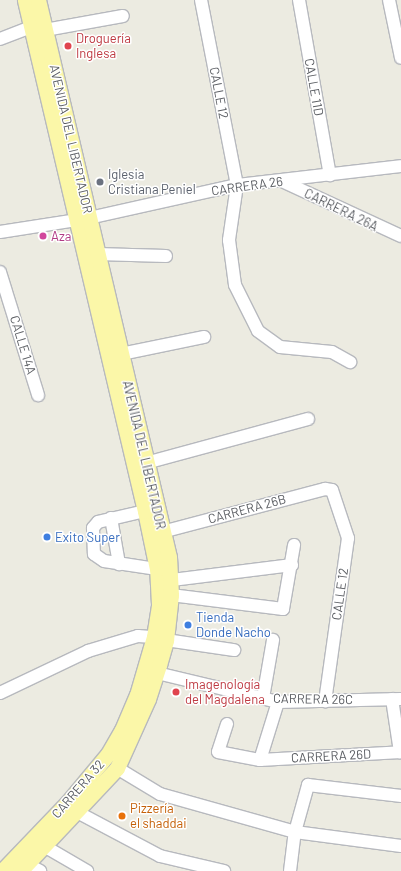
<!DOCTYPE html>
<html>
<head>
<meta charset="utf-8">
<style>
  body { margin:0 }
  #map { position:relative; width:401px; height:871px; overflow:hidden; background:#ecebe1; font-family:Barlow,sans-serif }
  div>[style] { position:absolute }
  [style*='--x'] { left:calc(var(--x)*1px); top:calc(var(--y)*1px); width:calc(var(--w)*1px); rotate:calc(var(--a)*1deg) }
  .roads { filter:drop-shadow(1px 0 #b7b9be) drop-shadow(-1px 0 #b7b9be) drop-shadow(0 1px #b7b9be) drop-shadow(0 -1px #b7b9be) }
  .minor>* { height:12px; margin:-6px; padding:0 6px; transform-origin:6px; border-radius:6px; background:#fff }
  .major>* { height:15px; margin:-7.5px; padding:0 7.5px; transform-origin:7.5px; border-radius:7.5px; background:#fbf7a8 }
  .dots>* { width:11px; height:11px; translate:-50% -50%; box-sizing:border-box; border:2px solid #fff; border-radius:50% }
  span { translate:-50% -50%; white-space:nowrap; text-align:center; line-height:1.15; -webkit-text-stroke:3px #fff; paint-order:stroke }
  .health-label { font-size:13px; color:#be3a42 }
  .left { translate:0 -50%; text-align:left }
  .street-label { font-size:13px; color:#5a5d62 }
  .worship-label { font-size:13px; color:#5b616d }
  .hotel-label { font-size:13px; color:#b23c85 }
  .shop-label { font-size:13px; color:#366cbe }
  .food-label { font-size:13px; color:#c56008 }
</style>
</head>
<body>
<div id="map">
  <div class="roads">
    <div class="minor">
      <div style="--x:201;--y:0;--w:188;--a:79"></div>
      <div style="--x:237;--y:185;--w:56;--a:98.3"></div>
      <div style="--x:229;--y:240;--w:45;--a:82.4"></div>
      <div style="--x:235;--y:285;--w:51;--a:63.4"></div>
      <div style="--x:258;--y:331;--w:27;--a:36"></div>
      <div style="--x:280;--y:347;--w:52;--a:5.5"></div>
      <div style="--x:332;--y:352;--w:21;--a:29"></div>
      <div style="--x:299;--y:0;--w:178;--a:80"></div>
      <div style="--x:389;--y:0;--w:59;--a:78.3"></div>
      <div style="--x:45;--y:30;--w:79;--a:-10.2"></div>
      <div style="--x:0;--y:39;--w:33;--a:-21"></div>
      <div style="--x:282;--y:181;--w:131;--a:24.8"></div>
      <div style="--x:0;--y:232;--w:90;--a:-8.9"></div>
      <div style="--x:89;--y:218;--w:152;--a:-12.6"></div>
      <div style="--x:237;--y:185;--w:165;--a:-6.6"></div>
      <div style="--x:97;--y:254;--w:69;--a:1.7"></div>
      <div style="--x:0;--y:272;--w:129;--a:72.8"></div>
      <div style="--x:121;--y:354;--w:85;--a:-11.6"></div>
      <div style="--x:146;--y:463;--w:168;--a:-15.2"></div>
      <div style="--x:145;--y:511;--w:48;--a:166.8"></div>
      <div style="--x:98;--y:522;--w:8;--a:130"></div>
      <div style="--x:93;--y:528;--w:26;--a:88"></div>
      <div style="--x:94;--y:554;--w:12;--a:35"></div>
      <div style="--x:104;--y:561;--w:54;--a:8.6"></div>
      <div style="--x:111;--y:518;--w:47;--a:80.1"></div>
      <div style="--x:162;--y:532;--w:169;--a:-14.8"></div>
      <div style="--x:325;--y:489;--w:7;--a:8"></div>
      <div style="--x:332;--y:490;--w:51;--a:71.6"></div>
      <div style="--x:348;--y:538;--w:165;--a:98"></div>
      <div style="--x:172;--y:580;--w:121;--a:-7.1"></div>
      <div style="--x:171;--y:595;--w:113;--a:7.1"></div>
      <div style="--x:283;--y:609;--w:65;--a:-80.2"></div>
      <div style="--x:166;--y:640;--w:69;--a:8.4"></div>
      <div style="--x:157;--y:673;--w:124;--a:13.5"></div>
      <div style="--x:278;--y:702;--w:123;--a:-1.4"></div>
      <div style="--x:0;--y:693;--w:98;--a:-25.5"></div>
      <div style="--x:88;--y:651;--w:52;--a:-16.7"></div>
      <div style="--x:138;--y:636;--w:16;--a:4"></div>
      <div style="--x:263;--y:698;--w:59;--a:-80.2"></div>
      <div style="--x:392;--y:699;--w:54;--a:81.4"></div>
      <div style="--x:227;--y:724;--w:29;--a:108"></div>
      <div style="--x:218;--y:752;--w:43;--a:10.8"></div>
      <div style="--x:260;--y:760;--w:141;--a:-3.2"></div>
      <div style="--x:260;--y:760;--w:61;--a:-72.8"></div>
      <div style="--x:117;--y:768;--w:50;--a:31.2"></div>
      <div style="--x:160;--y:794;--w:140;--a:15.7"></div>
      <div style="--x:295;--y:832;--w:107;--a:7.5"></div>
      <div style="--x:77;--y:812;--w:94;--a:27.9"></div>
      <div style="--x:160;--y:856;--w:66;--a:13.2"></div>
      <div style="--x:44;--y:846;--w:50;--a:30.2"></div>
      <div style="--x:27;--y:864;--w:15;--a:28"></div>
      <div style="--x:290;--y:871;--w:39;--a:-83"></div>
      <div style="--x:295;--y:832;--w:49;--a:-74.5"></div>
      <div style="--x:308;--y:785;--w:94;--a:6.7"></div>
    </div>
    <div class="major">
      <div style="--x:2;--y:871;--w:95;--a:-46.3"></div>
      <div style="--x:68;--y:802;--w:62;--a:-50.2"></div>
      <div style="--x:108;--y:754;--w:28;--a:-60"></div>
      <div style="--x:122;--y:730;--w:38;--a:-67"></div>
      <div style="--x:137;--y:695;--w:60;--a:-73.7"></div>
      <div style="--x:154;--y:637;--w:33;--a:-81"></div>
      <div style="--x:159;--y:604;--w:35;--a:-93"></div>
      <div style="--x:157;--y:569;--w:59;--a:-101.7"></div>
      <div style="--x:145;--y:511;--w:525;--a:-103.22"></div>
      <div style="--x:20;--y:871;--w:141;--a:-46.7"></div>
      <div style="--x:117;--y:768;--w:76;--a:-65.8"></div>
      <div style="--x:148;--y:699;--w:36;--a:-72"></div>
      <div style="--x:159;--y:665;--w:26;--a:-74"></div>
      <div style="--x:166;--y:640;--w:45;--a:-83.7"></div>
      <div style="--x:171;--y:595;--w:38;--a:-93"></div>
      <div style="--x:169;--y:557;--w:572;--a:-103.23"></div>
    </div>
  </div>
  <div class="dots">
    <div style="left:68px;top:46px;background:#e0444e"></div>
    <div style="left:100px;top:182px;background:#6b7280"></div>
    <div style="left:43px;top:236px;background:#d1479c"></div>
    <div style="left:47px;top:537px;background:#3f7fe0"></div>
    <div style="left:188px;top:625px;background:#3f7fe0"></div>
    <div style="left:176px;top:692px;background:#e0444e"></div>
    <div style="left:122px;top:816px;background:#e8710a"></div>
  </div>
  <div class="health-label">
    <span class="left" style="left:76px;top:46px">Droguería<br>Inglesa</span>
    <span class="left" style="left:185px;top:692px">Imagenología<br>del Magdalena</span>
  </div>
  <div class="street-label">
    <span style="left:314px;top:87px;rotate:80deg">CALLE 11D</span>
    <span style="left:219px;top:93px;rotate:79deg">CALLE 12</span>
    <span style="left:71px;top:139px;rotate:77deg">AVENIDA DEL LIBERTADOR</span>
    <span style="left:247px;top:186px;rotate:-8deg">CARRERA 26</span>
    <span style="left:341px;top:210px;rotate:26deg">CARRERA 26A</span>
    <span style="left:23px;top:345px;rotate:73deg">CALLE 14A</span>
    <span style="left:144px;top:455px;rotate:77deg">AVENIDA DEL LIBERTADOR</span>
    <span style="left:247px;top:509px;rotate:-15deg">CARRERA 26B</span>
    <span style="left:340px;top:594px;rotate:-82deg">CALLE 12</span>
    <span style="left:313px;top:699px;rotate:1deg">CARRERA 26C</span>
    <span style="left:331px;top:756px;rotate:-3deg">CARRERA 26D</span>
    <span style="left:78px;top:789px;rotate:-49deg">CARRERA 32</span>
  </div>
  <div class="worship-label">
    <span class="left" style="left:108px;top:182px">Iglesia<br>Cristiana Peniel</span>
  </div>
  <div class="hotel-label">
    <span class="left" style="left:51px;top:236px">Aza</span>
  </div>
  <div class="shop-label">
    <span class="left" style="left:55px;top:537px">Exito Super</span>
    <span class="left" style="left:196px;top:625px">Tienda<br>Donde Nacho</span>
  </div>
  <div class="food-label">
    <span class="left" style="left:130px;top:816px">Pizzería<br>el shaddai</span>
  </div>
</div>
</body>
</html>
